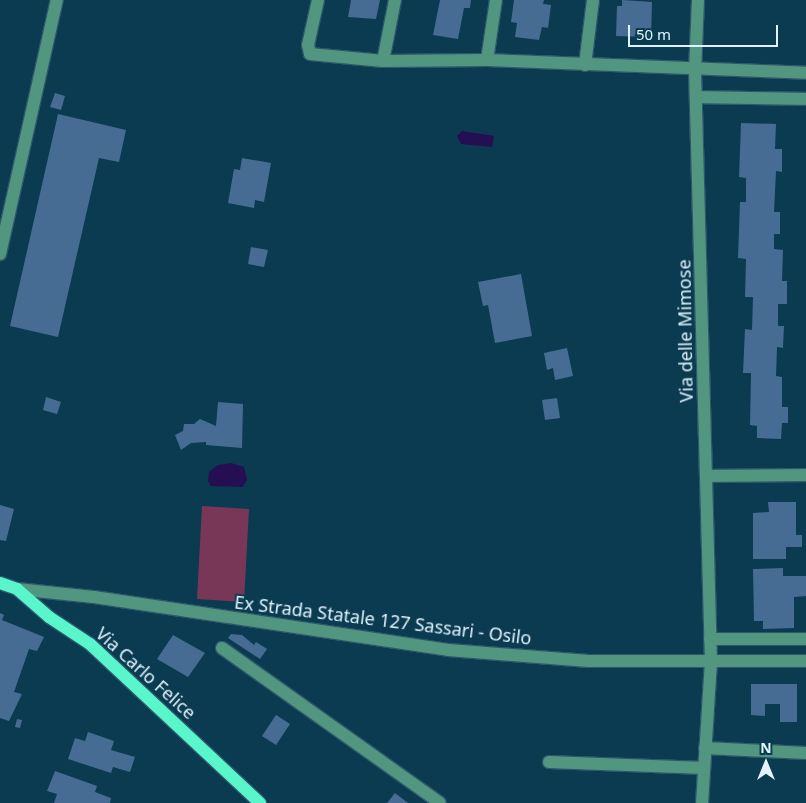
<!DOCTYPE html>
<html>
<head>
<meta charset="utf-8">
<style>
  body { margin:0 }
  #map { position:relative; width:806px; height:803px; overflow:hidden; background:#0a3b50; font-family:"Noto Sans",sans-serif }
  div>[style] { position:absolute }
  [style*='--x'] { left:calc(var(--x)*1px); top:calc(var(--y)*1px); width:calc(var(--w)*1px); rotate:calc(var(--a)*1deg) }
  .green>* { inset:0; background:#793758 }
  .water>* { inset:0; background:#250f52 }
  .building>* { inset:0; background:#466c93 }
  .roads { filter:drop-shadow(1px 0 #2c586c) drop-shadow(-1px 0 #2c586c) drop-shadow(0 1px #2c586c) drop-shadow(0 -1px #2c586c) }
  .minor>* { height:12px; margin:-6px; padding:0 6px; transform-origin:6px; border-radius:6px; background:#529680 }
  .major>* { height:12px; margin:-6px; padding:0 6px; transform-origin:6px; border-radius:6px; background:#58f6ca }
  span { translate:-50% -50%; white-space:nowrap; text-align:center; line-height:1.15; -webkit-text-stroke:4px #0a3b50; paint-order:stroke }
  .street-label { font-size:18px; color:#e1f3fd }
  .north { position:absolute; left:741px; top:738px; width:50px; height:50px; -webkit-text-stroke:4px #0a3b50; paint-order:stroke; rotate:0deg; font-size:14px; font-weight:700; line-height:20px; text-align:center; color:#e1f3fd }
  .north::after { content:''; display:block; margin:auto; width:18px; height:22px; background:#e1f3fd; clip-path:polygon(50% 0,100% 100%,50% 72%,0 100%) }
  .scale { position:absolute; left:628px; top:25px; width:150px; height:22px; box-sizing:border-box; border:2px solid #e1f3fd; border-top:0; padding-left:6px; font-size:15px; line-height:18px; white-space:nowrap; color:#e1f3fd; -webkit-text-stroke:4px #0a3b50; paint-order:stroke }
</style>
</head>
<body>
<div id="map">
  <div class="green">
    <div style="clip-path:polygon(202px 506px,249px 509px,244px 602px,197px 599px)"></div>
  </div>
  <div class="water">
    <div style="clip-path:polygon(462px 131px,494px 136px,492px 147px,461px 144px,457px 136px)"></div>
    <div style="clip-path:polygon(231px 463px,244px 467px,247px 480px,243px 487px,211px 486px,208px 481px,209px 472px,218px 465px)"></div>
  </div>
  <div class="building">
    <div style="clip-path:polygon(351px 0,380px 0,376px 19px,348px 17px)"></div>
    <div style="clip-path:polygon(440px 0,471px 0,470px 8px,464px 8px,458px 39px,433px 35px)"></div>
    <div style="clip-path:polygon(514px 0,544px 0,543px 4px,551px 5px,548px 28px,542px 27px,539px 40px,515px 37px,517px 23px,511px 22px)"></div>
    <div style="clip-path:polygon(622px 0,652px 2px,651px 37px,616px 36px,617px 6px,622px 6px)"></div>
    <div style="clip-path:polygon(55px 93px,65px 96px,61px 110px,50px 107px)"></div>
    <div style="clip-path:polygon(58px 114px,126px 130px,119px 162px,99px 158px,58px 337px,10px 326px)"></div>
    <div style="clip-path:polygon(741px 123px,776px 124px,775px 149px,782px 149px,782px 172px,776px 171px,774px 212px,780px 212px,780px 234px,774px 234px,774px 249px,783px 250px,782px 281px,787px 281px,787px 304px,778px 304px,778px 326px,784px 326px,783px 348px,777px 347px,776px 376px,782px 377px,782px 407px,788px 407px,788px 423px,782px 423px,781px 439px,757px 438px,757px 426px,750px 425px,751px 373px,743px 373px,745px 329px,752px 330px,753px 297px,745px 297px,746px 259px,738px 258px,740px 202px,746px 202px,746px 178px,739px 177px)"></div>
    <div style="clip-path:polygon(242px 158px,271px 163px,264px 202px,255px 200px,254px 208px,228px 203px,234px 169px,240px 170px)"></div>
    <div style="clip-path:polygon(251px 247px,268px 250px,264px 267px,248px 264px)"></div>
    <div style="clip-path:polygon(521px 274px,532px 336px,495px 343px,488px 305px,483px 306px,478px 282px)"></div>
    <div style="clip-path:polygon(567px 348px,573px 376px,555px 380px,553px 368px,547px 370px,544px 353px)"></div>
    <div style="clip-path:polygon(46px 397px,61px 402px,57px 414px,43px 410px)"></div>
    <div style="clip-path:polygon(557px 398px,560px 418px,545px 420px,542px 400px)"></div>
    <div style="clip-path:polygon(218px 402px,243px 404px,242px 448px,206px 445px,206px 442px,191px 443px,181px 450px,175px 435px,183px 431px,184px 424px,194px 424px,200px 419px,216px 426px)"></div>
    <div style="clip-path:polygon(768px 502px,796px 502px,796px 535px,802px 535px,802px 547px,786px 547px,786px 559px,753px 559px,753px 513px,769px 512px)"></div>
    <div style="clip-path:polygon(0 505px,14px 509px,6px 541px,0 540px)"></div>
    <div style="clip-path:polygon(783px 568px,783px 576px,806px 576px,806px 596px,794px 597px,794px 628px,763px 629px,763px 621px,754px 621px,753px 569px)"></div>
    <div style="clip-path:polygon(0 613px,4px 615px,2px 620px,44px 637px,37px 651px,29px 649px,14px 692px,22px 694px,9px 721px,0 718px)"></div>
    <div style="clip-path:polygon(231px 634px,242px 635px,254px 645px,256px 642px,267px 649px,260px 659px,228px 638px)"></div>
    <div style="clip-path:polygon(173px 635px,205px 653px,188px 677px,157px 659px)"></div>
    <div style="clip-path:polygon(751px 684px,797px 684px,797px 722px,780px 722px,780px 704px,765px 704px,765px 716px,751px 715px)"></div>
    <div style="clip-path:polygon(276px 715px,290px 724px,276px 745px,262px 736px)"></div>
    <div style="clip-path:polygon(17px 719px,22px 720px,20px 728px,15px 727px)"></div>
    <div style="clip-path:polygon(88px 732px,114px 741px,111px 750px,135px 757px,130px 772px,113px 767px,111px 773px,68px 759px,75px 738px,85px 741px)"></div>
    <div style="clip-path:polygon(55px 771px,97px 786px,95px 792px,111px 798px,110px 803px,54px 803px,57px 794px,47px 791px)"></div>
    <div style="clip-path:polygon(395px 793px,408px 803px,387px 803px)"></div>
  </div>
  <div class="roads">
    <div class="minor">
      <div style="--x:318;--y:0;--w:46;--a:102.5"></div>
      <div style="--x:308;--y:45;--w:9;--a:77"></div>
      <div style="--x:310;--y:54;--w:73;--a:5.5"></div>
      <div style="--x:395;--y:0;--w:62;--a:101.1"></div>
      <div style="--x:383;--y:61;--w:104;--a:-0.6"></div>
      <div style="--x:487;--y:60;--w:319;--a:2.3"></div>
      <div style="--x:698;--y:0;--w:71;--a:92.4"></div>
      <div style="--x:695;--y:71;--w:590;--a:88.45"></div>
      <div style="--x:711;--y:661;--w:142;--a:93.6"></div>
      <div style="--x:487;--y:60;--w:61;--a:-81.5"></div>
      <div style="--x:585;--y:65;--w:65;--a:-83"></div>
      <div style="--x:696;--y:97;--w:110;--a:1"></div>
      <div style="--x:0;--y:254;--w:260;--a:-77.4"></div>
      <div style="--x:706;--y:476;--w:100;--a:-0.6"></div>
      <div style="--x:17;--y:589;--w:77;--a:5.9"></div>
      <div style="--x:94;--y:597;--w:358;--a:8.5"></div>
      <div style="--x:448;--y:650;--w:141;--a:4.5"></div>
      <div style="--x:589;--y:661;--w:217;--a:0"></div>
      <div style="--x:710;--y:639;--w:96;--a:0"></div>
      <div style="--x:222;--y:648;--w:267;--a:35.4"></div>
      <div style="--x:705;--y:748;--w:101;--a:2.8"></div>
      <div style="--x:549;--y:762;--w:155;--a:2.2"></div>
    </div>
    <div class="major">
      <div style="--x:0;--y:583;--w:18;--a:19"></div>
      <div style="--x:17;--y:589;--w:43;--a:41.2"></div>
      <div style="--x:49;--y:617;--w:49;--a:33.4"></div>
      <div style="--x:90;--y:644;--w:233;--a:43.1"></div>
    </div>
  </div>
  <div class="street-label">
    <span style="left:685px;top:331px;rotate:-91deg">Via delle Mimose</span>
    <span style="left:383px;top:620px;rotate:7deg">Ex Strada Statale 127 Sassari - Osilo</span>
    <span style="left:146px;top:673px;rotate:42deg">Via Carlo Felice</span>
  </div>
  <div class="north">N</div>
  <div class="scale">50 m</div>
</div>
</body>
</html>
